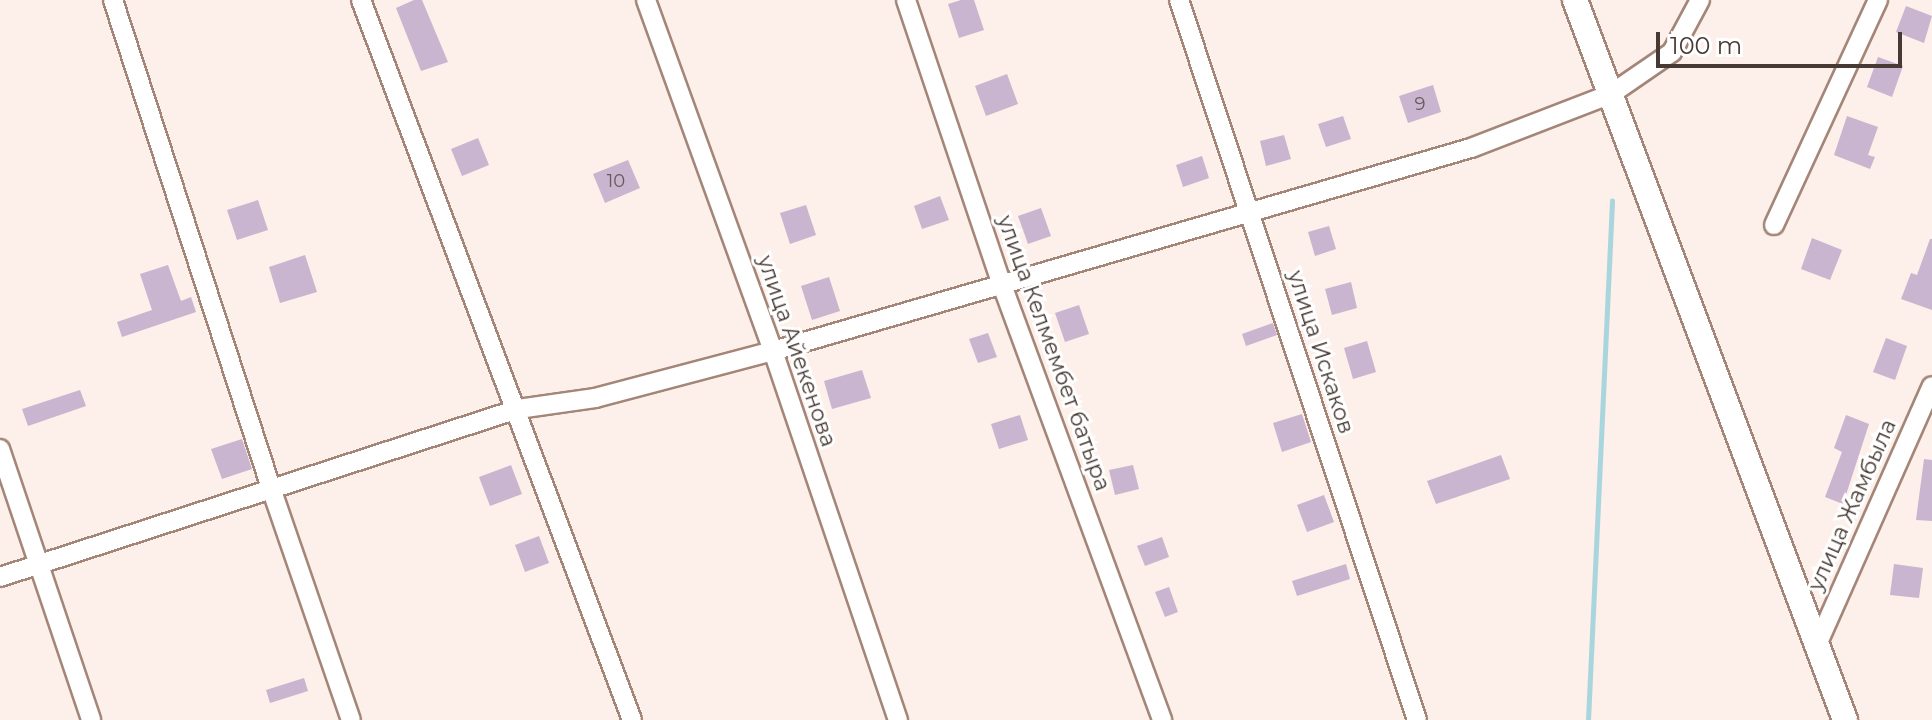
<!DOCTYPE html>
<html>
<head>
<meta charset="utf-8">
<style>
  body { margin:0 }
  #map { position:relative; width:1932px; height:720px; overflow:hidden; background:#fdefe9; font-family:Montserrat,sans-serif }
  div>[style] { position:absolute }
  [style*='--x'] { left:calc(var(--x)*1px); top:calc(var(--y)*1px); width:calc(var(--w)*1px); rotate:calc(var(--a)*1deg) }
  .stream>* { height:5px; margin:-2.5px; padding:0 2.5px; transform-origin:2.5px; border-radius:2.5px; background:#a8d5de }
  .building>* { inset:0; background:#c9b5cf }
  .roads { filter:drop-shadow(2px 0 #a48678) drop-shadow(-2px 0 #a48678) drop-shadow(0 2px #a48678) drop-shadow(0 -2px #a48678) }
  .minor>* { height:18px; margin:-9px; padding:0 9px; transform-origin:9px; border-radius:9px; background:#fff }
  .secondary>* { height:24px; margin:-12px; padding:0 12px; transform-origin:12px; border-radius:12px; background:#fff }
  span { translate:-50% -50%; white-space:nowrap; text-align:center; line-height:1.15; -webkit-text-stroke:6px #fff; paint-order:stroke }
  .number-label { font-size:18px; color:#68595b }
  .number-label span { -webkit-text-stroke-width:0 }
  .street-label { font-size:22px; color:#473a34 }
  .scale { position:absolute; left:1656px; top:32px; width:246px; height:36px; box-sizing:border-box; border:4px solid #473a34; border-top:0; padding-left:10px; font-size:24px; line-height:28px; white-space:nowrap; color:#473a34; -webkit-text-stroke:6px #fff; paint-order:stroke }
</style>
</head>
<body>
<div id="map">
  <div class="stream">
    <div style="--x:1588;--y:720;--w:520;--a:-87.35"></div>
  </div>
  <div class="building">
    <div style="clip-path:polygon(414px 0,422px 0,448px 62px,421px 71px,396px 8px)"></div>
    <div style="clip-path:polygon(961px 0,974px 0,984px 30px,959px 38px,948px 4px)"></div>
    <div style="clip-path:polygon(1906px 6px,1932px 16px,1924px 43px,1896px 32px)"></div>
    <div style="clip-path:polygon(1878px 57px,1903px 66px,1892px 97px,1867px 87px)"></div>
    <div style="clip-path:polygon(1007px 74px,1018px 104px,986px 116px,975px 86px)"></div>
    <div style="clip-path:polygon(1433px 85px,1441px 112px,1408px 123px,1399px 96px)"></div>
    <div style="clip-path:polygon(1343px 116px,1351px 139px,1326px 147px,1318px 124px)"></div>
    <div style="clip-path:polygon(1847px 116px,1878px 127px,1868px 155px,1875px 157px,1870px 169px,1834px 155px)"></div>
    <div style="clip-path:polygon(1284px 135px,1291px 159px,1266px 166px,1260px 141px)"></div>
    <div style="clip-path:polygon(478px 138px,489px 165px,462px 176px,451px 149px)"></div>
    <div style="clip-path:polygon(1202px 156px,1209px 178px,1183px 187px,1176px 165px)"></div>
    <div style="clip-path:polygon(628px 160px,640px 188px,605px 203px,593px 174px)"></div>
    <div style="clip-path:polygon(940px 196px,949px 220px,922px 229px,914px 206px)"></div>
    <div style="clip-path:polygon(258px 200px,268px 230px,237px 240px,227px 210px)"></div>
    <div style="clip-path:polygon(806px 205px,816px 235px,790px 244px,780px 213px)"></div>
    <div style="clip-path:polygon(1041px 208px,1051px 236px,1028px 244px,1018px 216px)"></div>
    <div style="clip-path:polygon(1329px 226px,1336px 249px,1315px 256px,1308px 232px)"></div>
    <div style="clip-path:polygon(1812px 238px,1842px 250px,1830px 280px,1801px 269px)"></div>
    <div style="clip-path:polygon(1930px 239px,1932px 239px,1932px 310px,1901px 299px,1911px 273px,1917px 275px)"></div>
    <div style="clip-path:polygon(305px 255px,317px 292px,280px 303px,269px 267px)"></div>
    <div style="clip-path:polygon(168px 265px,181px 301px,191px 297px,196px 312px,122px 337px,117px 322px,152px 310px,140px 274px)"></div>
    <div style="clip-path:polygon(829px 277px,840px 311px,812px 320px,801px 286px)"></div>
    <div style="clip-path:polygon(1351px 282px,1357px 308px,1332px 315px,1325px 289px)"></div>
    <div style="clip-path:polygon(1079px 305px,1089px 334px,1065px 342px,1055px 313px)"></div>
    <div style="clip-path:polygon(1273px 323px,1277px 335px,1246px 346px,1242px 334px)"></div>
    <div style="clip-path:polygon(988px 333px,997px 357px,978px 363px,969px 339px)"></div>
    <div style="clip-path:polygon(1886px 338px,1907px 346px,1895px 380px,1873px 372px)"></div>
    <div style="clip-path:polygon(1367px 341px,1376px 372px,1353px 379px,1344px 348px)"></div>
    <div style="clip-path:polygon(862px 370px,871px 398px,832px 409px,824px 381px)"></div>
    <div style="clip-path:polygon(80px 390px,86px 406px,28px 426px,22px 409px)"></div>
    <div style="clip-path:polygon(1302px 414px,1311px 442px,1282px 452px,1273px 423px)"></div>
    <div style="clip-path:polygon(1020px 415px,1028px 440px,999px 449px,991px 424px)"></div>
    <div style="clip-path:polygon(1846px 415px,1869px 424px,1843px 504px,1825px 497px,1842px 452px,1834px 448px)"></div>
    <div style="clip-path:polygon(242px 439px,252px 469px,222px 479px,211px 449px)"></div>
    <div style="clip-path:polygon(1501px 455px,1510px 479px,1436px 504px,1427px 481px)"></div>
    <div style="clip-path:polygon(1924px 459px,1932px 460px,1932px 521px,1916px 520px)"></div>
    <div style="clip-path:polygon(511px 465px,522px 494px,490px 506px,479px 477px)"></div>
    <div style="clip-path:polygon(1133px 465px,1139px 489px,1115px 495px,1109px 470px)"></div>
    <div style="clip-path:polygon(1324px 495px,1334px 522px,1307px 532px,1297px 505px)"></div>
    <div style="clip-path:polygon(539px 536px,549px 563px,525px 572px,515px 545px)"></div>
    <div style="clip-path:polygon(1162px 537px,1169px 557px,1145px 566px,1137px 546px)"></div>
    <div style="clip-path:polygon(1346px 564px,1350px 579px,1297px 596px,1292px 581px)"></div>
    <div style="clip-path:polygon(1894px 564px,1923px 568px,1919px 598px,1890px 595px)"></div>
    <div style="clip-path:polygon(1169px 587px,1178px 612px,1165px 617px,1155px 592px)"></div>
    <div style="clip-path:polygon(304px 678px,308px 691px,270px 703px,266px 690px)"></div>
  </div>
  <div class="roads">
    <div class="minor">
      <div style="--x:113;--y:0;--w:513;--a:72.06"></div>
      <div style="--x:271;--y:488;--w:245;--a:71"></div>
      <div style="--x:361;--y:0;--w:769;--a:69.37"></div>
      <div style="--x:646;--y:0;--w:373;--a:70.1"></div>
      <div style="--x:773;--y:351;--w:390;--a:71.3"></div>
      <div style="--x:906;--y:0;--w:298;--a:71.4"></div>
      <div style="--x:1001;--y:282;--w:467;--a:69.8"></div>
      <div style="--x:1179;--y:0;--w:758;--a:71.71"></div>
      <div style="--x:1774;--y:225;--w:248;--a:-65.2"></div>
      <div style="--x:0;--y:449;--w:286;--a:71.4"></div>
      <div style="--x:0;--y:577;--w:545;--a:-17.97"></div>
      <div style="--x:518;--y:409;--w:78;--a:-8.1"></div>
      <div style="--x:595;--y:398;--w:184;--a:-14.8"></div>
      <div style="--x:773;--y:351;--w:727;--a:-16.22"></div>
      <div style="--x:1471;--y:148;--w:150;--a:-21.1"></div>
      <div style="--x:1611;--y:94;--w:74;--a:-34.5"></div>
      <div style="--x:1672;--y:52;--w:59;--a:-61.7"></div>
      <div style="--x:1817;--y:645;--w:283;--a:-66.1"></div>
    </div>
    <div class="secondary">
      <div style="--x:1575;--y:0;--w:769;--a:69.44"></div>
    </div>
  </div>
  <div class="number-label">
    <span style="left:1420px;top:104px">9</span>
    <span style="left:616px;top:181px">10</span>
  </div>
  <div class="street-label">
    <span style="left:797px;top:351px;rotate:71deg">улица Айекенова</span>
    <span style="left:1321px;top:352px;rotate:72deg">улица Искаков</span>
    <span style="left:1054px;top:353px;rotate:70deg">улица Келмембет батыра</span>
    <span style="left:1852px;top:505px;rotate:-66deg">улица Жамбыла</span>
  </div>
  <div class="scale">100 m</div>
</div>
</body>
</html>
